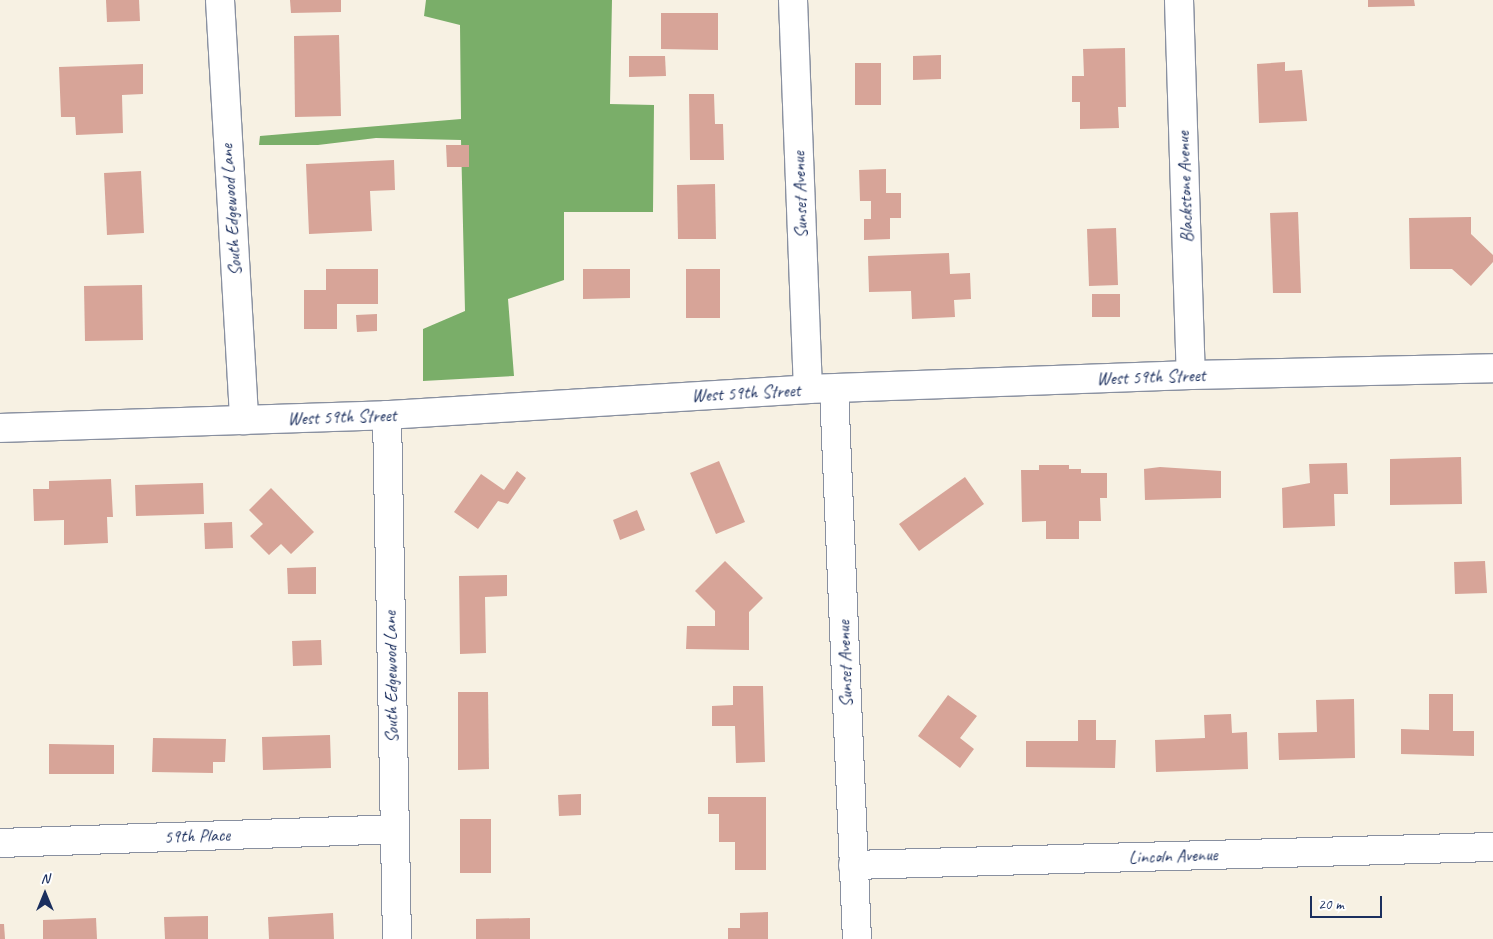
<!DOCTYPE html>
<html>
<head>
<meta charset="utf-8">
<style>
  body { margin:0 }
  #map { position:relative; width:1493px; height:939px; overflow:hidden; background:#f7f1e3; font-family:Caveat,sans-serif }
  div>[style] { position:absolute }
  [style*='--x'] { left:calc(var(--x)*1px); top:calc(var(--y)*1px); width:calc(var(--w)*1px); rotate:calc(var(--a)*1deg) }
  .forest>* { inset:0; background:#7aae69 }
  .building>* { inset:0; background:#d7a498 }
  .roads { filter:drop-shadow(1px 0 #8990a0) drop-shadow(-1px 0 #8990a0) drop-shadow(0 1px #8990a0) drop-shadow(0 -1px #8990a0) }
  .minor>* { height:28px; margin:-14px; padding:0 14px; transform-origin:14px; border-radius:14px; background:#fff }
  span { translate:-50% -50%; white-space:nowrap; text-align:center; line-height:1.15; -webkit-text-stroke:5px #fff; paint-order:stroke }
  .street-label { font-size:18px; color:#1b2f5e }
  .north { position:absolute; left:20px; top:869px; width:50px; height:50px; -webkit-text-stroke:4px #fff; paint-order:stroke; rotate:0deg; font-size:14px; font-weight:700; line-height:20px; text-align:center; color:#1b2f5e }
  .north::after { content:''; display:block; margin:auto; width:18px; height:22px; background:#1b2f5e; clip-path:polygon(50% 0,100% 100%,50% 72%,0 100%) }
  .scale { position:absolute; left:1310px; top:896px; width:72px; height:22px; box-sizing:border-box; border:2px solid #1b2f5e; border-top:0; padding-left:6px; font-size:15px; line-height:18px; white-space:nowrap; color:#1b2f5e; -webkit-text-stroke:4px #fff; paint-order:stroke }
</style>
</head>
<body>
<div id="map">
  <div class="forest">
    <div style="clip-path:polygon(426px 0,612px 0,610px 104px,654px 105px,653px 212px,564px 212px,564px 280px,508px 299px,514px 376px,423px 381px,423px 329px,465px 311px,461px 140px,376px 138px,318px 145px,259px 145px,260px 136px,461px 119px,460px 25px,424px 16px)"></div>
  </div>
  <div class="building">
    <div style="clip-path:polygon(106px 0,139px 0,140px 21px,107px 22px)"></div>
    <div style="clip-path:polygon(290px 0,341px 0,341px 12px,291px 13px)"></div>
    <div style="clip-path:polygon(1368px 0,1414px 0,1415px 6px,1368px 7px)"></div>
    <div style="clip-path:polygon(661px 13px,718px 13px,718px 50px,661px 49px)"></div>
    <div style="clip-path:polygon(339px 35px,341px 116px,295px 117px,294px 36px)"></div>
    <div style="clip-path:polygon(1125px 48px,1126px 107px,1118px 107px,1119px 128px,1080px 129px,1080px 102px,1072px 102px,1072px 76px,1084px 76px,1083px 49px)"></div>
    <div style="clip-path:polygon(941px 55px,941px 79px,913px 80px,913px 56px)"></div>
    <div style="clip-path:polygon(629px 56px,665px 56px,666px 76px,629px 77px)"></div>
    <div style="clip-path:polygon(1285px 62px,1285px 71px,1302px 70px,1307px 121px,1259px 123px,1257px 64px)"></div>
    <div style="clip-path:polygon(855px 63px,881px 63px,881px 105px,855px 105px)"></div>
    <div style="clip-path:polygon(143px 64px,143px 94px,122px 95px,123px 133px,76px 135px,75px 117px,61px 117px,59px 67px)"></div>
    <div style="clip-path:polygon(689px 94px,714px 94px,715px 124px,723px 124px,724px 160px,690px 160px)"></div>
    <div style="clip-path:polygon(446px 145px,469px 145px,469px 167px,447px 167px)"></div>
    <div style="clip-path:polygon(394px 160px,395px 190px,370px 191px,372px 231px,309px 234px,306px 164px)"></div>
    <div style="clip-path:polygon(886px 169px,886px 193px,901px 193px,901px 218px,890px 218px,890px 239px,864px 240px,864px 219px,871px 219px,871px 201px,860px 201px,859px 170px)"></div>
    <div style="clip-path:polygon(141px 171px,144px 233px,107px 235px,104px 173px)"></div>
    <div style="clip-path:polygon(715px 184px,716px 239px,678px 239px,677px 185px)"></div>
    <div style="clip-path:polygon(1298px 212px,1301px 293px,1273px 293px,1270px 213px)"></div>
    <div style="clip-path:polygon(1471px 217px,1471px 234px,1493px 255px,1493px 262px,1471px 286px,1452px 269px,1410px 269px,1409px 218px)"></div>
    <div style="clip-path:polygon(1116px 228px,1118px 285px,1089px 286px,1087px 229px)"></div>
    <div style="clip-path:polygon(949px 253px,950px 274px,970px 273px,971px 299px,954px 300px,955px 317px,912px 319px,911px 291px,869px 292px,868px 256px)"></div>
    <div style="clip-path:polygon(326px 269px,378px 269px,378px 304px,337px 304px,337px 329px,304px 329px,304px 290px,326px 290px)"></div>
    <div style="clip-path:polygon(583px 269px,630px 269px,630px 298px,583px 299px)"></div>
    <div style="clip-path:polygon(686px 269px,720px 269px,720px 318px,686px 318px)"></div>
    <div style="clip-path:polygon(142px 285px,143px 340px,85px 341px,84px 286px)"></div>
    <div style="clip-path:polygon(1092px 294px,1120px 294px,1120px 317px,1092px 317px)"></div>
    <div style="clip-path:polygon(377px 314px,377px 331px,357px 332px,356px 315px)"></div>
    <div style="clip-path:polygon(1461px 457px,1462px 504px,1390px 505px,1390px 459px)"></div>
    <div style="clip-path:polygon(719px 461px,745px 522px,716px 534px,690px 473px)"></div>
    <div style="clip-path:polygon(1347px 463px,1348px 494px,1334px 494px,1335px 526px,1283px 528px,1282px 488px,1310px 483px,1309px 464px)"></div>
    <div style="clip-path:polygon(1039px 465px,1069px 465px,1069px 469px,1081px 469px,1081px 473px,1107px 473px,1107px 498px,1100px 498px,1101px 521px,1079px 521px,1079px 539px,1046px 539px,1046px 521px,1022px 522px,1021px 470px,1039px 470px)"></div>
    <div style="clip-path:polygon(1160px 467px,1221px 471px,1221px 498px,1145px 500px,1144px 469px)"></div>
    <div style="clip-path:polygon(517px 471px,526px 478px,508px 504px,498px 501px,478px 529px,454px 512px,481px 474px,504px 490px)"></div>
    <div style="clip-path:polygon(965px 477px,984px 504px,919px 551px,899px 524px)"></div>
    <div style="clip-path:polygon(111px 479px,113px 517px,107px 517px,108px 543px,64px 545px,64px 520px,34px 521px,33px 489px,49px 489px,49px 481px)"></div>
    <div style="clip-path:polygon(203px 483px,204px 514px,136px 516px,135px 485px)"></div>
    <div style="clip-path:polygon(271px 488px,314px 532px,291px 554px,281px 544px,269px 555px,250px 536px,263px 524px,249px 510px)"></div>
    <div style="clip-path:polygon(637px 510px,645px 530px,620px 540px,613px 520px)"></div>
    <div style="clip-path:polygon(232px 522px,233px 548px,205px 549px,204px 523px)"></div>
    <div style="clip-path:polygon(725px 561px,763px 598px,749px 612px,749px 650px,686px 649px,687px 626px,715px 626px,715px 611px,695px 591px)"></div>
    <div style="clip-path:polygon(1485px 561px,1487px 593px,1455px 594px,1454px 562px)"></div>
    <div style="clip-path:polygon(316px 567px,316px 594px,288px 594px,287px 568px)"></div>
    <div style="clip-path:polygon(507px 575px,507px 596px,485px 597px,486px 653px,460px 654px,459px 576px)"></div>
    <div style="clip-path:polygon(321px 640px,322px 665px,293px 666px,292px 641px)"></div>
    <div style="clip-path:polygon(733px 686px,763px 686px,765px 762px,736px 763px,735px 726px,712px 726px,712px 706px,733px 705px)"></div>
    <div style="clip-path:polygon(458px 692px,488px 692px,489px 769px,458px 770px)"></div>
    <div style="clip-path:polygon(1429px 694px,1453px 694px,1453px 731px,1474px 731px,1474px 756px,1401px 754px,1401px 729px,1429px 730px)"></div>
    <div style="clip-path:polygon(948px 695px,977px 716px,960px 738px,974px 749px,960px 768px,918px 736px)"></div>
    <div style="clip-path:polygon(1354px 699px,1355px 758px,1279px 760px,1278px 733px,1317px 732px,1316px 700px)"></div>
    <div style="clip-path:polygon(1231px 714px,1232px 733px,1247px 732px,1248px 769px,1156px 772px,1155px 740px,1205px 738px,1204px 715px)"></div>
    <div style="clip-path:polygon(1078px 720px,1096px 720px,1096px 740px,1116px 740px,1115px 768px,1026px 767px,1026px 741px,1078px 741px)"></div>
    <div style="clip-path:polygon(330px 735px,331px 768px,263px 770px,262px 737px)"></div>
    <div style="clip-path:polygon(153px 738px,226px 739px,225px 762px,213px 762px,213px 773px,152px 772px)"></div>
    <div style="clip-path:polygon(49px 744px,114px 745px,114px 774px,49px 774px)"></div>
    <div style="clip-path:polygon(581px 794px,581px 815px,559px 816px,558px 795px)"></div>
    <div style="clip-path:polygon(708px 797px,766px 797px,766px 870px,735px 870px,735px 842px,719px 842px,719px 814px,708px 814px)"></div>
    <div style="clip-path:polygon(460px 819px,491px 819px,491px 873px,460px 873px)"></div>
    <div style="clip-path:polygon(768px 912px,768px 939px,728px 939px,728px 928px,740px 928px,740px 913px)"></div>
    <div style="clip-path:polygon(333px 913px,334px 939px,269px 939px,268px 917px)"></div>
    <div style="clip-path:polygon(208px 916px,208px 939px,165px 939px,164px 917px)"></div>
    <div style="clip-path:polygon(96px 918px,97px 939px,43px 939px,43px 920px)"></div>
    <div style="clip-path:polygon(530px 918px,530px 939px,476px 939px,476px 919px)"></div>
    <div style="clip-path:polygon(0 924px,4px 924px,5px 939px,0 939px)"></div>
  </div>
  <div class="roads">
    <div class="minor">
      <div style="--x:220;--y:0;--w:421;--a:86.7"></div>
      <div style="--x:793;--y:0;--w:389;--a:87.8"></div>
      <div style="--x:1179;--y:0;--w:375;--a:88.2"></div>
      <div style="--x:834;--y:389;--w:550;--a:87.61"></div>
      <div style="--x:387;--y:415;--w:524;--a:88.91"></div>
      <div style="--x:0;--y:428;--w:387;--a:-1.9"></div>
      <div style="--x:387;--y:415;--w:422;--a:-3.5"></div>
      <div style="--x:808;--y:389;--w:383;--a:-2.1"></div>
      <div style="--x:1191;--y:375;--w:302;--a:-1.3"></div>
      <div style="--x:0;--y:843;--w:394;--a:-2"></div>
      <div style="--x:853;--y:865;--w:640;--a:-1.61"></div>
    </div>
  </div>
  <div class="street-label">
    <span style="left:1185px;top:187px;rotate:-92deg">Blackstone Avenue</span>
    <span style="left:800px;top:195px;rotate:-92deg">Sunset Avenue</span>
    <span style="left:231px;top:210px;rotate:-94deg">South Edgewood Lane</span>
    <span style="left:1151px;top:377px;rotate:-2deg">West 59th Street</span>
    <span style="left:746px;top:393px;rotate:-3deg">West 59th Street</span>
    <span style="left:342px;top:417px;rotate:-2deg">West 59th Street</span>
    <span style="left:845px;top:664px;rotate:-92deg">Sunset Avenue</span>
    <span style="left:391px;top:677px;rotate:-91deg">South Edgewood Lane</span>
    <span style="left:197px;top:836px;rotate:-2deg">59th Place</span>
    <span style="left:1173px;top:856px;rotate:-2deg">Lincoln Avenue</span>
  </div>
  <div class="north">N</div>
  <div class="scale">20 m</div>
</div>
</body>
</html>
